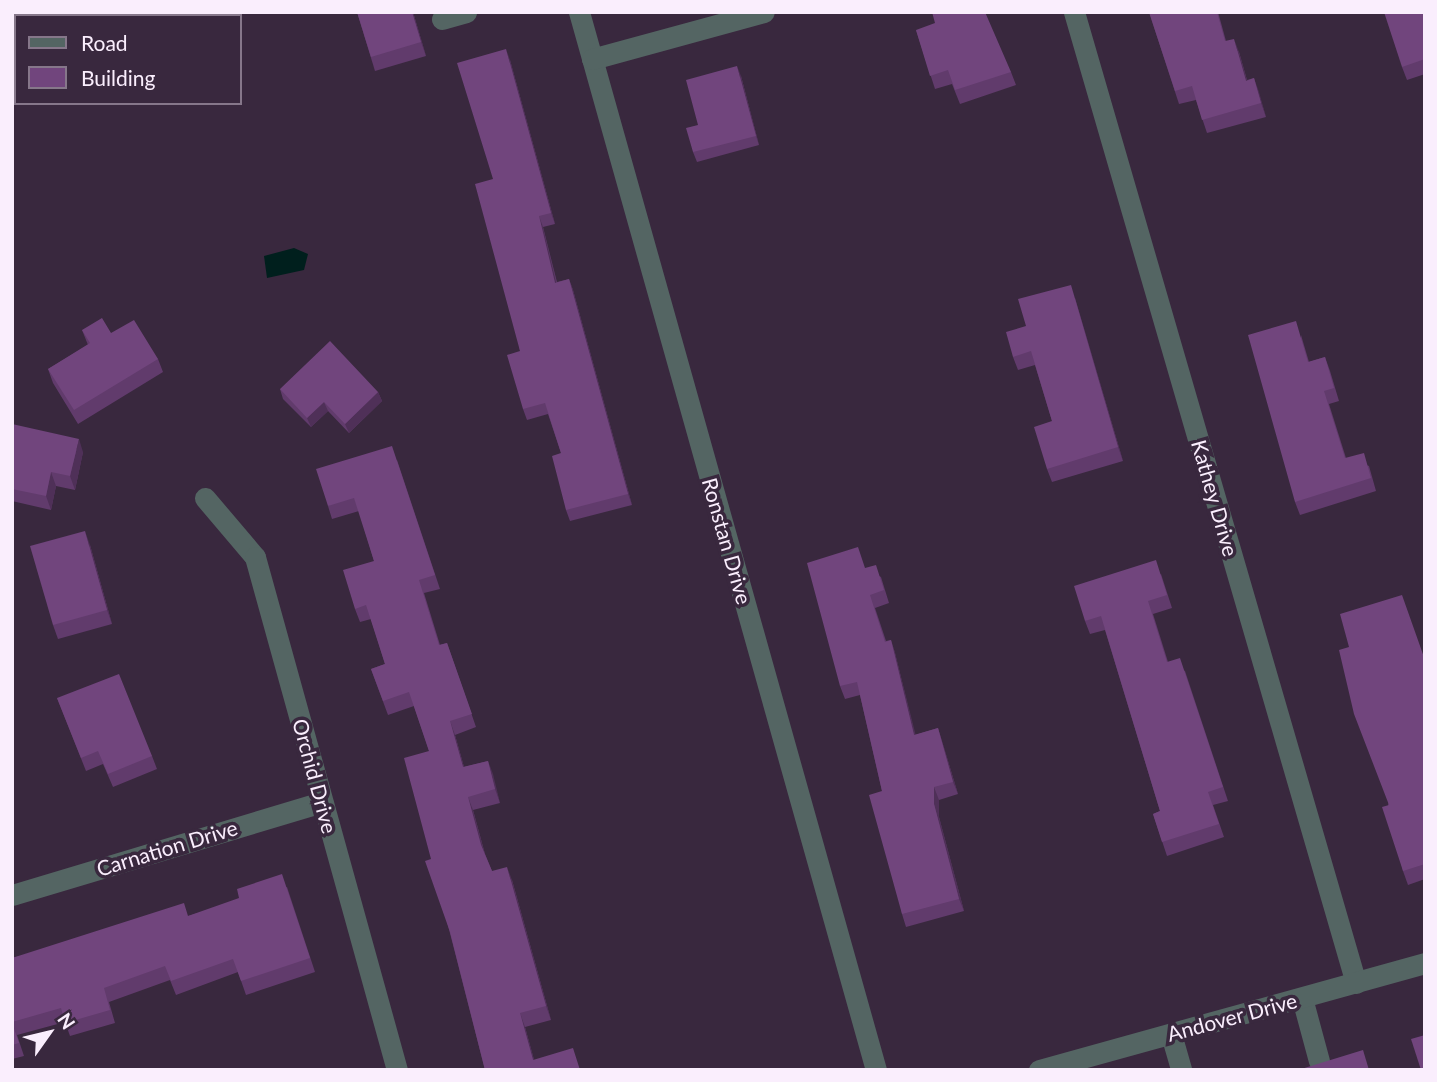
<!DOCTYPE html>
<html>
<head>
<meta charset="utf-8">
<style>
  body { margin:0 }
  #map { position:relative; width:1437px; height:1082px; overflow:hidden; background:#39283e; font-family:Lato,sans-serif }
  div>[style] { position:absolute }
  [style*='--x'] { left:calc(var(--x)*1px); top:calc(var(--y)*1px); width:calc(var(--w)*1px); rotate:calc(var(--a)*1deg) }
  .water>* { inset:0; background:#001f1d }
  .minor>* { height:21px; margin:-10.5px; padding:0 10.5px; transform-origin:10.5px; border-radius:10.5px; background:#546563 }
  .wall>* { inset:0; background:#613b6c }
  .shaded-wall>* { inset:0; background:#4f3058 }
  .building>* { inset:0; background:#71457d }
  span { translate:-50% -50%; white-space:nowrap; text-align:center; line-height:1.15; -webkit-text-stroke:7px #39283e; paint-order:stroke }
  .street-label { font-size:21px; color:#faeefd }
  .frame { position:absolute; inset:0; border:14px solid #faeefd; pointer-events:none }
  .legend { position:absolute; left:14px; top:14px; width:228px; height:91px; box-sizing:border-box; background:#39283e; border:2px solid #86778a; margin:0; padding:9px 12px; list-style:none; font-size:21px; color:#faeefd }
  .legend li { display:flex; align-items:center; gap:14px; height:35px }
  .legend b { width:35px; border:2px solid #86778a }
  .north { position:absolute; left:14px; top:998px; width:70px; height:70px; -webkit-text-stroke:5px #39283e; paint-order:stroke; rotate:56deg; font-size:19px; font-weight:700; line-height:28px; text-align:center; color:#faeefd }
  .north::after { content:''; display:block; margin:auto; width:24px; height:32px; background:#faeefd; clip-path:polygon(50% 0,100% 100%,50% 72%,0 100%) }
</style>
</head>
<body>
<div id="map">
  <div class="water">
    <div style="clip-path:polygon(294px 248px,308px 254px,304px 270px,267px 278px,264px 256px)"></div>
  </div>
  <div class="minor">
    <div style="--x:579;--y:12;--w:1099;--a:74.32"></div>
    <div style="--x:1074;--y:12;--w:1011;--a:73.81"></div>
    <div style="--x:442;--y:19;--w:25;--a:-16"></div>
    <div style="--x:592;--y:59;--w:178;--a:-15.3"></div>
    <div style="--x:205;--y:498;--w:77;--a:49.7"></div>
    <div style="--x:255;--y:557;--w:532;--a:74.53"></div>
    <div style="--x:12;--y:895;--w:324;--a:-16.7"></div>
    <div style="--x:1302;--y:998;--w:65;--a:74.9"></div>
    <div style="--x:1171;--y:1034;--w:37;--a:74"></div>
    <div style="--x:1039;--y:1070;--w:401;--a:-15.5"></div>
  </div>
  <div class="wall">
    <div style="clip-path:polygon(357px 12px,413px 12px,426px 56px,375px 71px)"></div>
    <div style="clip-path:polygon(1149px 12px,1218px 12px,1226px 41px,1239px 52px,1247px 80px,1254px 78px,1266px 117px,1207px 133px,1196px 100px,1179px 104px)"></div>
    <div style="clip-path:polygon(1425px 12px,1425px 74px,1407px 80px,1402px 67px)"></div>
    <div style="clip-path:polygon(916px 30px,1011px 72px,1016px 85px,960px 104px,952px 84px,935px 89px)"></div>
    <div style="clip-path:polygon(510px 60px,555px 224px,543px 227px,557px 282px,569px 279px,573px 290px,632px 505px,570px 521px,566px 510px,561px 453px,548px 414px,527px 420px,523px 409px,520px 351px,493px 179px)"></div>
    <div style="clip-path:polygon(741px 76px,759px 145px,697px 162px,693px 152px,698px 125px)"></div>
    <div style="clip-path:polygon(1075px 298px,1123px 461px,1052px 482px,1047px 469px,1052px 421px,1035px 365px,1018px 370px,1013px 357px,1026px 326px)"></div>
    <div style="clip-path:polygon(82px 330px,111px 333px,158px 359px,163px 372px,78px 424px,53px 383px,48px 369px,88px 345px)"></div>
    <div style="clip-path:polygon(1301px 335px,1309px 362px,1325px 357px,1330px 371px,1339px 401px,1329px 404px,1346px 458px,1369px 466px,1376px 491px,1300px 515px,1295px 502px)"></div>
    <div style="clip-path:polygon(280px 389px,378px 392px,382px 401px,349px 433px,328px 411px,311px 427px,283px 399px)"></div>
    <div style="clip-path:polygon(12px 424px,83px 452px,75px 490px,56px 486px,51px 510px,12px 501px)"></div>
    <div style="clip-path:polygon(397px 460px,440px 589px,424px 593px,440px 645px,447px 643px,476px 727px,455px 735px,464px 767px,488px 761px,500px 803px,473px 810px,485px 854px,492px 871px,512px 880px,551px 1020px,525px 1027px,534px 1060px,581px 1070px,485px 1070px,431px 859px,429px 751px,414px 706px,388px 715px,371px 669px,385px 664px,371px 619px,360px 622px,355px 609px,374px 561px,359px 511px,332px 519px,328px 506px)"></div>
    <div style="clip-path:polygon(90px 545px,112px 624px,58px 639px,53px 625px)"></div>
    <div style="clip-path:polygon(865px 568px,881px 577px,889px 603px,875px 608px,886px 641px,891px 640px,895px 653px,915px 735px,938px 728px,958px 794px,939px 800px,939px 817px,964px 911px,906px 927px,902px 914px,882px 791px,860px 695px,845px 699px,840px 686px)"></div>
    <div style="clip-path:polygon(1161px 574px,1172px 608px,1153px 614px,1168px 662px,1185px 671px,1228px 801px,1213px 805px,1224px 837px,1167px 856px,1153px 814px,1160px 811px,1105px 630px,1090px 634px,1085px 621px)"></div>
    <div style="clip-path:polygon(1425px 659px,1425px 879px,1408px 885px,1403px 871px,1388px 805px)"></div>
    <div style="clip-path:polygon(57px 698px,152px 756px,157px 769px,113px 787px,103px 764px,86px 771px)"></div>
    <div style="clip-path:polygon(287px 887px,315px 972px,246px 995px,238px 972px,176px 995px,170px 980px,109px 1002px,115px 1023px,70px 1036px,65px 1022px,17px 1035px,24px 1056px,12px 1059px,12px 958px,188px 916px)"></div>
  </div>
  <div class="shaded-wall">
    <div style="clip-path:polygon(412px 12px,413px 12px,426px 56px,421px 42px)"></div>
    <div style="clip-path:polygon(1234px 39px,1239px 52px,1251px 94px,1246px 81px)"></div>
    <div style="clip-path:polygon(506px 49px,510px 60px,555px 224px,551px 213px)"></div>
    <div style="clip-path:polygon(737px 66px,741px 76px,759px 145px,756px 136px)"></div>
    <div style="clip-path:polygon(1254px 78px,1259px 92px,1266px 117px,1261px 103px)"></div>
    <div style="clip-path:polygon(539px 216px,543px 227px,559px 294px,555px 283px)"></div>
    <div style="clip-path:polygon(569px 279px,573px 290px,632px 505px,628px 494px)"></div>
    <div style="clip-path:polygon(1071px 285px,1075px 298px,1123px 461px,1118px 447px)"></div>
    <div style="clip-path:polygon(378px 392px,382px 401px,349px 433px,345px 424px)"></div>
    <div style="clip-path:polygon(324px 402px,328px 411px,311px 427px,307px 418px)"></div>
    <div style="clip-path:polygon(79px 439px,83px 452px,75px 490px,70px 476px)"></div>
    <div style="clip-path:polygon(51px 472px,56px 486px,51px 510px,46px 496px)"></div>
    <div style="clip-path:polygon(85px 531px,90px 545px,112px 624px,107px 610px)"></div>
    <div style="clip-path:polygon(891px 640px,895px 653px,919px 748px,914px 735px)"></div>
    <div style="clip-path:polygon(450px 721px,455px 735px,468px 781px,463px 767px)"></div>
    <div style="clip-path:polygon(938px 728px,942px 741px,958px 794px,953px 782px)"></div>
    <div style="clip-path:polygon(488px 761px,493px 774px,500px 803px,495px 789px)"></div>
    <div style="clip-path:polygon(934px 787px,939px 800px,939px 817px,964px 911px,959px 899px,934px 804px)"></div>
    <div style="clip-path:polygon(468px 797px,473px 810px,486px 858px,481px 845px)"></div>
    <div style="clip-path:polygon(507px 867px,512px 880px,551px 1020px,546px 1006px)"></div>
    <div style="clip-path:polygon(520px 1013px,525px 1027px,537px 1070px,533px 1060px)"></div>
  </div>
  <div class="building">
    <div style="clip-path:polygon(357px 12px,412px 12px,421px 42px,371px 57px)"></div>
    <div style="clip-path:polygon(932px 12px,985px 12px,1011px 72px,955px 90px,948px 70px,930px 76px,916px 30px,935px 23px)"></div>
    <div style="clip-path:polygon(1149px 12px,1217px 12px,1225px 41px,1234px 39px,1246px 81px,1254px 78px,1261px 103px,1202px 120px,1192px 86px,1175px 91px)"></div>
    <div style="clip-path:polygon(1384px 12px,1425px 12px,1425px 59px,1402px 67px)"></div>
    <div style="clip-path:polygon(506px 49px,551px 213px,539px 216px,555px 283px,569px 279px,628px 494px,566px 510px,552px 456px,561px 453px,545px 403px,523px 409px,507px 355px,520px 351px,475px 184px,493px 179px,457px 63px)"></div>
    <div style="clip-path:polygon(737px 66px,756px 136px,693px 152px,686px 128px,698px 125px,686px 80px)"></div>
    <div style="clip-path:polygon(1071px 285px,1118px 447px,1047px 469px,1034px 427px,1052px 421px,1031px 351px,1013px 357px,1006px 332px,1026px 326px,1018px 299px)"></div>
    <div style="clip-path:polygon(102px 318px,111px 333px,134px 320px,158px 359px,74px 410px,48px 369px,90px 343px,82px 330px)"></div>
    <div style="clip-path:polygon(1296px 321px,1308px 362px,1325px 357px,1334px 388px,1324px 391px,1345px 458px,1364px 453px,1371px 478px,1295px 502px,1248px 335px)"></div>
    <div style="clip-path:polygon(330px 341px,378px 392px,345px 424px,324px 402px,307px 418px,280px 389px)"></div>
    <div style="clip-path:polygon(12px 424px,79px 439px,70px 476px,51px 472px,46px 496px,12px 489px)"></div>
    <div style="clip-path:polygon(392px 446px,435px 575px,419px 580px,439px 645px,447px 643px,472px 714px,450px 721px,463px 767px,488px 761px,495px 789px,468px 797px,481px 845px,492px 871px,507px 867px,546px 1006px,520px 1013px,533px 1060px,573px 1048px,580px 1070px,485px 1070px,450px 932px,425px 861px,431px 859px,404px 758px,429px 751px,409px 692px,383px 701px,371px 669px,385px 664px,366px 605px,355px 609px,343px 570px,374px 561px,354px 498px,328px 506px,316px 469px)"></div>
    <div style="clip-path:polygon(85px 531px,107px 610px,53px 625px,30px 546px)"></div>
    <div style="clip-path:polygon(858px 547px,865px 568px,876px 565px,884px 590px,870px 595px,885px 642px,891px 640px,914px 735px,938px 728px,953px 782px,934px 787px,934px 804px,959px 899px,902px 914px,869px 795px,882px 791px,857px 682px,840px 686px,807px 563px)"></div>
    <div style="clip-path:polygon(1156px 560px,1167px 595px,1148px 601px,1167px 662px,1180px 658px,1223px 787px,1208px 792px,1219px 824px,1162px 842px,1153px 814px,1160px 811px,1101px 616px,1085px 621px,1074px 586px)"></div>
    <div style="clip-path:polygon(1402px 595px,1425px 660px,1425px 864px,1403px 871px,1382px 807px,1389px 805px,1354px 714px,1339px 650px,1349px 647px,1340px 614px)"></div>
    <div style="clip-path:polygon(119px 674px,152px 756px,108px 774px,98px 751px,81px 758px,57px 698px)"></div>
    <div style="clip-path:polygon(282px 874px,310px 958px,241px 981px,233px 959px,171px 981px,165px 966px,104px 988px,110px 1010px,65px 1023px,61px 1008px,12px 1022px,12px 958px,184px 903px,188px 916px,239px 898px,237px 889px)"></div>
    <div style="clip-path:polygon(12px 1023px,19px 1043px,12px 1045px)"></div>
    <div style="clip-path:polygon(1425px 1035px,1425px 1070px,1421px 1070px,1411px 1039px)"></div>
    <div style="clip-path:polygon(1363px 1050px,1369px 1070px,1298px 1070px)"></div>
  </div>
  <div class="street-label">
    <span style="left:1215px;top:498px;rotate:74deg">Kathey Drive</span>
    <span style="left:727px;top:541px;rotate:74deg">Ronstan Drive</span>
    <span style="left:315px;top:776px;rotate:75deg">Orchid Drive</span>
    <span style="left:167px;top:848px;rotate:-17deg">Carnation Drive</span>
    <span style="left:1232px;top:1017px;rotate:-15deg">Andover Drive</span>
  </div>
  <div class="frame"></div>
  <ul class="legend">
  <li><b style="height:9px;background:#546563"></b>Road</li>
  <li><b style="height:19px;background:#71457d"></b>Building</li>
  </ul>
  <div class="north">N</div>
</div>
</body>
</html>
